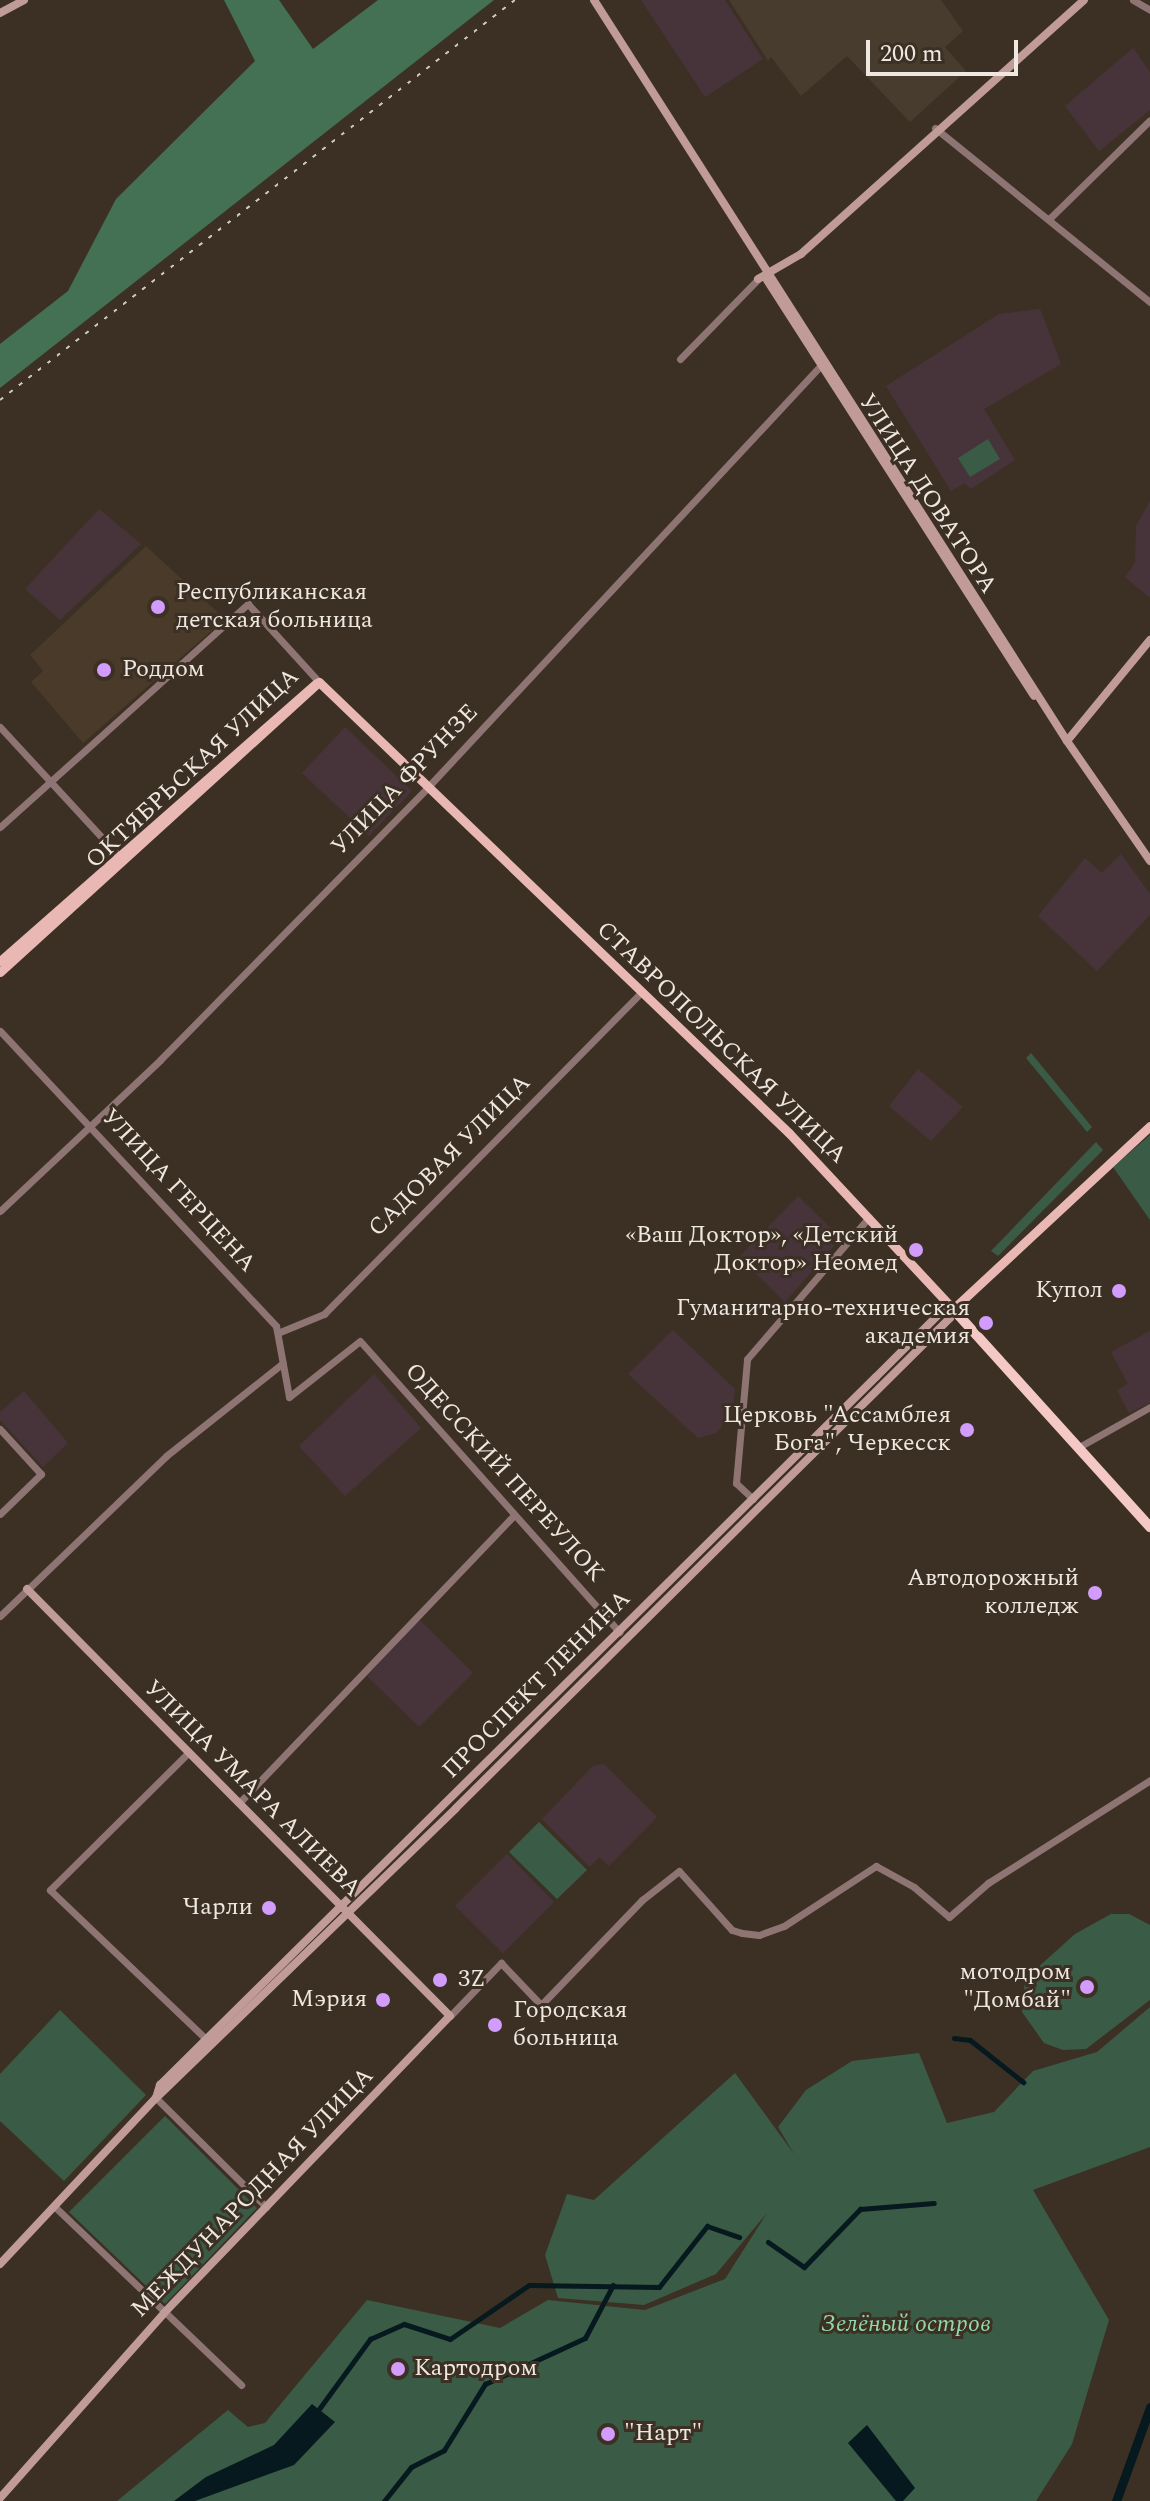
<!DOCTYPE html>
<html>
<head>
<meta charset="utf-8">
<style>
  body { margin:0 }
  #map { position:relative; width:1150px; height:2501px; overflow:hidden; background:#3c3024; font-family:Spectral,serif }
  div>[style] { position:absolute }
  [style*='--x'] { left:calc(var(--x)*1px); top:calc(var(--y)*1px); width:calc(var(--w)*1px); rotate:calc(var(--a)*1deg) }
  .commercial>* { inset:0; background:#473c2d }
  .built>* { inset:0; background:#493a29 }
  .education>* { inset:0; background:#47343b }
  .green>* { inset:0; background:#3a5b45 }
  .forest>* { inset:0; background:#447053 }
  .water>* { inset:0; background:#06191e }
  .canal>* { height:5px; margin:-2.5px; padding:0 2.5px; transform-origin:2.5px; border-radius:2.5px; background:#06191e }
  .river>* { height:9px; margin:-4.5px; padding:0 4.5px; transform-origin:4.5px; border-radius:4.5px; background:#06191e }
  .tertiary>* { height:7px; margin:-3.5px; padding:0 3.5px; transform-origin:3.5px; border-radius:3.5px; background:#8e7574 }
  .secondary>* { height:8px; margin:-4px; padding:0 4px; transform-origin:4px; border-radius:4px; background:#c19b98 }
  .primary>* { height:9px; margin:-4.5px; padding:0 4.5px; transform-origin:4.5px; border-radius:4.5px; background:#e9b8b4 }
  .trunk>* { height:10px; margin:-5px; padding:0 5px; transform-origin:5px; border-radius:5px; background:#f3c8c5 }
  .rail>* { height:2px; margin-top:-1px; transform-origin:0; background:repeating-linear-gradient(90deg,#d0c8c0 0 4px,transparent 0 12px) }
  .dots>* { width:22px; height:22px; translate:-50% -50%; box-sizing:border-box; border:4px solid #3c3024; border-radius:50% }
  span { translate:-50% -50%; white-space:nowrap; text-align:center; line-height:1.15; -webkit-text-stroke:6px #3c3024; paint-order:stroke }
  .street-label { font-size:24px; color:#efe8e0 }
  .poi-label { font-size:24px; color:#efe8e0 }
  .left { translate:0 -50%; text-align:left }
  .right { translate:-100% -50%; text-align:right }
  .park-label { font-size:24px; color:#92d8a8; font-style:italic }
  .scale { position:absolute; left:866px; top:40px; width:152px; height:36px; box-sizing:border-box; border:4px solid #efe8e0; border-top:0; padding-left:10px; font-size:24px; line-height:28px; white-space:nowrap; color:#efe8e0; -webkit-text-stroke:6px #3c3024; paint-order:stroke }
</style>
</head>
<body>
<div id="map">
  <div class="commercial">
    <div style="clip-path:polygon(729px 0,941px 0,963px 31px,945px 47px,966px 71px,910px 122px,847px 56px,801px 96px,771px 57px,768px 61px)"></div>
  </div>
  <div class="built">
    <div style="clip-path:polygon(146px 546px,225px 619px,83px 743px,31px 682px,43px 671px,30px 655px)"></div>
  </div>
  <div class="education">
    <div style="clip-path:polygon(641px 0,725px 0,763px 59px,705px 97px)"></div>
    <div style="clip-path:polygon(1133px 48px,1150px 72px,1150px 110px,1099px 151px,1065px 106px)"></div>
    <div style="clip-path:polygon(1040px 309px,1061px 364px,984px 409px,1015px 460px,971px 489px,965px 483px,951px 491px,886px 386px,999px 314px)"></div>
    <div style="clip-path:polygon(1150px 501px,1150px 598px,1125px 577px,1135px 563px,1136px 526px)"></div>
    <div style="clip-path:polygon(99px 509px,141px 544px,60px 620px,25px 589px)"></div>
    <div style="clip-path:polygon(345px 727px,412px 791px,369px 836px,302px 773px)"></div>
    <div style="clip-path:polygon(1121px 854px,1150px 894px,1150px 915px,1097px 971px,1038px 916px,1085px 858px,1102px 873px)"></div>
    <div style="clip-path:polygon(918px 1069px,963px 1107px,931px 1141px,889px 1106px)"></div>
    <div style="clip-path:polygon(798px 1196px,841px 1238px,785px 1302px,739px 1257px)"></div>
    <div style="clip-path:polygon(673px 1330px,735px 1389px,732px 1415px,716px 1433px,698px 1438px,628px 1374px)"></div>
    <div style="clip-path:polygon(1150px 1331px,1150px 1403px,1129px 1413px,1117px 1390px,1128px 1384px,1111px 1352px)"></div>
    <div style="clip-path:polygon(374px 1374px,421px 1428px,345px 1496px,299px 1446px)"></div>
    <div style="clip-path:polygon(24px 1391px,68px 1443px,43px 1467px,0 1420px,0 1412px)"></div>
    <div style="clip-path:polygon(419px 1619px,473px 1673px,419px 1727px,367px 1676px)"></div>
    <div style="clip-path:polygon(604px 1764px,657px 1817px,609px 1866px,599px 1857px,590px 1867px,542px 1819px,593px 1766px)"></div>
    <div style="clip-path:polygon(507px 1854px,554px 1902px,503px 1953px,455px 1906px)"></div>
  </div>
  <div class="green">
    <div style="clip-path:polygon(988px 439px,1000px 459px,970px 477px,958px 458px)"></div>
    <div style="clip-path:polygon(1031px 1053px,1092px 1127px,1087px 1132px,1026px 1058px)"></div>
    <div style="clip-path:polygon(1150px 1135px,1150px 1220px,1113px 1167px)"></div>
    <div style="clip-path:polygon(1096px 1142px,1103px 1150px,998px 1256px,991px 1251px)"></div>
    <div style="clip-path:polygon(539px 1822px,587px 1870px,557px 1899px,509px 1852px)"></div>
    <div style="clip-path:polygon(1111px 1914px,1129px 1914px,1150px 1925px,1150px 2000px,1086px 2049px,1063px 2050px,1044px 2043px,1022px 2012px,1025px 1979px,1075px 1934px)"></div>
    <div style="clip-path:polygon(1150px 2007px,1150px 2147px,1033px 2190px,1109px 2320px,1072px 2444px,1036px 2501px,117px 2501px,228px 2410px,248px 2427px,265px 2423px,367px 2300px,500px 2328px,548px 2300px,645px 2310px,725px 2279px,767px 2213px,716px 2274px,644px 2305px,558px 2298px,545px 2255px,567px 2194px,594px 2200px,735px 2073px,794px 2154px,778px 2127px,806px 2090px,852px 2061px,919px 2053px,947px 2123px,994px 2112px,1033px 2071px,1097px 2052px)"></div>
    <div style="clip-path:polygon(60px 2010px,146px 2095px,64px 2181px,0 2121px,0 2074px)"></div>
    <div style="clip-path:polygon(165px 2116px,257px 2208px,165px 2304px,69px 2212px)"></div>
  </div>
  <div class="forest">
    <div style="clip-path:polygon(224px 0,279px 0,313px 49px,378px 0,494px 0,0 388px,0 344px,68px 291px,116px 199px,255px 61px)"></div>
  </div>
  <div class="water">
    <div style="clip-path:polygon(312px 2404px,335px 2422px,294px 2465px,195px 2501px,174px 2501px,206px 2477px,274px 2445px)"></div>
    <div style="clip-path:polygon(867px 2425px,915px 2488px,903px 2501px,896px 2501px,848px 2443px)"></div>
  </div>
  <div class="canal">
    <div style="--x:954;--y:2038;--w:16;--a:7"></div>
    <div style="--x:970;--y:2040;--w:68;--a:38.4"></div>
    <div style="--x:768;--y:2242;--w:44;--a:34.8"></div>
    <div style="--x:804;--y:2267;--w:81;--a:-46"></div>
    <div style="--x:860;--y:2209;--w:74;--a:-4.6"></div>
    <div style="--x:316;--y:2413;--w:92;--a:-53.9"></div>
    <div style="--x:370;--y:2339;--w:37;--a:-24"></div>
    <div style="--x:404;--y:2324;--w:48;--a:18.1"></div>
    <div style="--x:450;--y:2339;--w:96;--a:-34.4"></div>
    <div style="--x:529;--y:2285;--w:130;--a:0.9"></div>
    <div style="--x:659;--y:2287;--w:78;--a:-51.8"></div>
    <div style="--x:707;--y:2226;--w:34;--a:19"></div>
    <div style="--x:384;--y:2501;--w:43;--a:-51.5"></div>
    <div style="--x:411;--y:2467;--w:37;--a:-27"></div>
    <div style="--x:444;--y:2450;--w:78;--a:-58.2"></div>
    <div style="--x:485;--y:2384;--w:110;--a:-24.7"></div>
    <div style="--x:585;--y:2338;--w:60;--a:-62.2"></div>
  </div>
  <div class="river">
    <div style="--x:1116;--y:2501;--w:100;--a:-70.1"></div>
  </div>
  <div class="tertiary">
    <div style="--x:1133;--y:0;--w:20;--a:30"></div>
    <div style="--x:935;--y:128;--w:277;--a:39"></div>
    <div style="--x:1049;--y:219;--w:141;--a:-44.4"></div>
    <div style="--x:680;--y:359;--w:112;--a:-45.7"></div>
    <div style="--x:0;--y:727;--w:180;--a:47.3"></div>
    <div style="--x:0;--y:827;--w:334;--a:-42"></div>
    <div style="--x:248;--y:604;--w:105;--a:47.7"></div>
    <div style="--x:0;--y:1031;--w:404;--a:46.9"></div>
    <div style="--x:276;--y:1326;--w:72;--a:79.6"></div>
    <div style="--x:289;--y:1397;--w:90;--a:-38.3"></div>
    <div style="--x:360;--y:1341;--w:390;--a:48.3"></div>
    <div style="--x:0;--y:1211;--w:220;--a:-43.3"></div>
    <div style="--x:160;--y:1060;--w:381;--a:-45.5"></div>
    <div style="--x:427;--y:788;--w:582;--a:-47.02"></div>
    <div style="--x:280;--y:1332;--w:48;--a:-22.2"></div>
    <div style="--x:324;--y:1314;--w:450;--a:-45.4"></div>
    <div style="--x:0;--y:1429;--w:61;--a:47.7"></div>
    <div style="--x:41;--y:1474;--w:57;--a:135.7"></div>
    <div style="--x:1079;--y:1447;--w:81;--a:-29.4"></div>
    <div style="--x:753;--y:1499;--w:23;--a:-137"></div>
    <div style="--x:736;--y:1483;--w:124;--a:-84.9"></div>
    <div style="--x:747;--y:1359;--w:187;--a:-49.3"></div>
    <div style="--x:0;--y:1616;--w:231;--a:-43.9"></div>
    <div style="--x:166;--y:1456;--w:149;--a:-38.5"></div>
    <div style="--x:189;--y:1752;--w:196;--a:135.2"></div>
    <div style="--x:50;--y:1890;--w:216;--a:43.7"></div>
    <div style="--x:239;--y:1803;--w:397;--a:-46.3"></div>
    <div style="--x:450;--y:2016;--w:74;--a:-46.1"></div>
    <div style="--x:501;--y:1963;--w:58;--a:46.4"></div>
    <div style="--x:541;--y:2005;--w:146;--a:-46.1"></div>
    <div style="--x:642;--y:1900;--w:47;--a:-38.1"></div>
    <div style="--x:679;--y:1871;--w:79;--a:48.1"></div>
    <div style="--x:732;--y:1930;--w:10;--a:17"></div>
    <div style="--x:742;--y:1933;--w:17;--a:7"></div>
    <div style="--x:759;--y:1935;--w:27;--a:-20"></div>
    <div style="--x:784;--y:1926;--w:110;--a:-33.1"></div>
    <div style="--x:876;--y:1866;--w:43;--a:28.9"></div>
    <div style="--x:914;--y:1887;--w:46;--a:40.6"></div>
    <div style="--x:949;--y:1917;--w:52;--a:-41.1"></div>
    <div style="--x:988;--y:1883;--w:192;--a:-32.4"></div>
    <div style="--x:156;--y:2098;--w:155;--a:44.7"></div>
    <div style="--x:54;--y:2206;--w:259;--a:43.7"></div>
  </div>
  <div class="secondary">
    <div style="--x:594;--y:0;--w:879;--a:57.45"></div>
    <div style="--x:1067;--y:741;--w:146;--a:55.3"></div>
    <div style="--x:0;--y:13;--w:27;--a:-28"></div>
    <div style="--x:758;--y:279;--w:50;--a:-30.2"></div>
    <div style="--x:801;--y:254;--w:380;--a:-41.9"></div>
    <div style="--x:767;--y:280;--w:494;--a:57.3"></div>
    <div style="--x:1067;--y:741;--w:131;--a:-50.6"></div>
    <div style="--x:156;--y:2098;--w:14;--a:-73"></div>
    <div style="--x:160;--y:2085;--w:1007;--a:-44.68"></div>
    <div style="--x:876;--y:1377;--w:95;--a:-45"></div>
    <div style="--x:943;--y:1310;--w:10;--a:-6"></div>
    <div style="--x:0;--y:2264;--w:228;--a:-46.8"></div>
    <div style="--x:156;--y:2098;--w:417;--a:-44"></div>
    <div style="--x:456;--y:1808;--w:696;--a:-44.77"></div>
    <div style="--x:950;--y:1318;--w:9;--a:-72"></div>
    <div style="--x:0;--y:2498;--w:247;--a:-48.4"></div>
    <div style="--x:164;--y:2313;--w:412;--a:-46.1"></div>
    <div style="--x:450;--y:2016;--w:601;--a:-134.73"></div>
  </div>
  <div class="primary">
    <div style="--x:319;--y:682;--w:651;--a:43.82"></div>
    <div style="--x:789;--y:1133;--w:241;--a:47"></div>
    <div style="--x:953;--y:1309;--w:269;--a:-42.9"></div>
    <div style="--x:0;--y:961;--w:421;--a:-41.3"></div>
    <div style="--x:0;--y:972;--w:431;--a:-42.3"></div>
  </div>
  <div class="trunk">
    <div style="--x:953;--y:1309;--w:294;--a:47.9"></div>
  </div>
  <div class="rail">
    <div style="--x:0;--y:400;--w:652;--a:-37.84"></div>
  </div>
  <div class="dots">
    <div style="left:158px;top:607px;background:#d29cfd"></div>
    <div style="left:104px;top:670px;background:#d29cfd"></div>
    <div style="left:916px;top:1250px;background:#d29cfd"></div>
    <div style="left:1119px;top:1291px;background:#d29cfd"></div>
    <div style="left:986px;top:1323px;background:#d29cfd"></div>
    <div style="left:967px;top:1430px;background:#d29cfd"></div>
    <div style="left:1095px;top:1593px;background:#d29cfd"></div>
    <div style="left:269px;top:1908px;background:#d29cfd"></div>
    <div style="left:440px;top:1980px;background:#d29cfd"></div>
    <div style="left:1087px;top:1987px;background:#d29cfd"></div>
    <div style="left:383px;top:2000px;background:#d29cfd"></div>
    <div style="left:495px;top:2025px;background:#d29cfd"></div>
    <div style="left:398px;top:2369px;background:#d29cfd"></div>
    <div style="left:608px;top:2434px;background:#d29cfd"></div>
  </div>
  <div class="street-label">
    <span style="left:927px;top:494px;rotate:57deg">УЛИЦА ДОВАТОРА</span>
    <span style="left:193px;top:769px;rotate:-43deg">ОКТЯБРЬСКАЯ УЛИЦА</span>
    <span style="left:405px;top:780px;rotate:-46deg">УЛИЦА ФРУНЗЕ</span>
    <span style="left:721px;top:1043px;rotate:44deg">СТАВРОПОЛЬСКАЯ УЛИЦА</span>
    <span style="left:450px;top:1156px;rotate:-45deg">САДОВАЯ УЛИЦА</span>
    <span style="left:178px;top:1191px;rotate:47deg">УЛИЦА ГЕРЦЕНА</span>
    <span style="left:504px;top:1473px;rotate:48deg">ОДЕССКИЙ ПЕРЕУЛОК</span>
    <span style="left:537px;top:1685px;rotate:-45deg">ПРОСПЕКТ ЛЕНИНА</span>
    <span style="left:252px;top:1789px;rotate:45deg">УЛИЦА УМАРА АЛИЕВА</span>
    <span style="left:253px;top:2193px;rotate:-46deg">МЕЖДУНАРОДНАЯ УЛИЦА</span>
  </div>
  <div class="poi-label">
    <span class="left" style="left:176px;top:607px">Республиканская<br>детская больница</span>
    <span class="left" style="left:122px;top:670px">Роддом</span>
    <span class="right" style="left:898px;top:1250px">«Ваш Доктор», «Детский<br>Доктор» Неомед</span>
    <span class="right" style="left:1103px;top:1291px">Купол</span>
    <span class="right" style="left:970px;top:1323px">Гуманитарно-техническая<br>академия</span>
    <span class="right" style="left:951px;top:1430px">Церковь "Ассамблея<br>Бога", Черкесск</span>
    <span class="right" style="left:1079px;top:1593px">Автодорожный<br>колледж</span>
    <span class="right" style="left:253px;top:1908px">Чарли</span>
    <span class="right" style="left:1071px;top:1987px">мотодром<br>"Домбай"</span>
    <span class="left" style="left:458px;top:1980px">3Z</span>
    <span class="right" style="left:367px;top:2000px">Мэрия</span>
    <span class="left" style="left:513px;top:2025px">Городская<br>больница</span>
    <span class="left" style="left:414px;top:2369px">Картодром</span>
    <span class="left" style="left:624px;top:2434px">"Нарт"</span>
  </div>
  <div class="park-label">
    <span style="left:906px;top:2325px">Зелёный остров</span>
  </div>
  <div class="scale">200 m</div>
</div>
</body>
</html>
